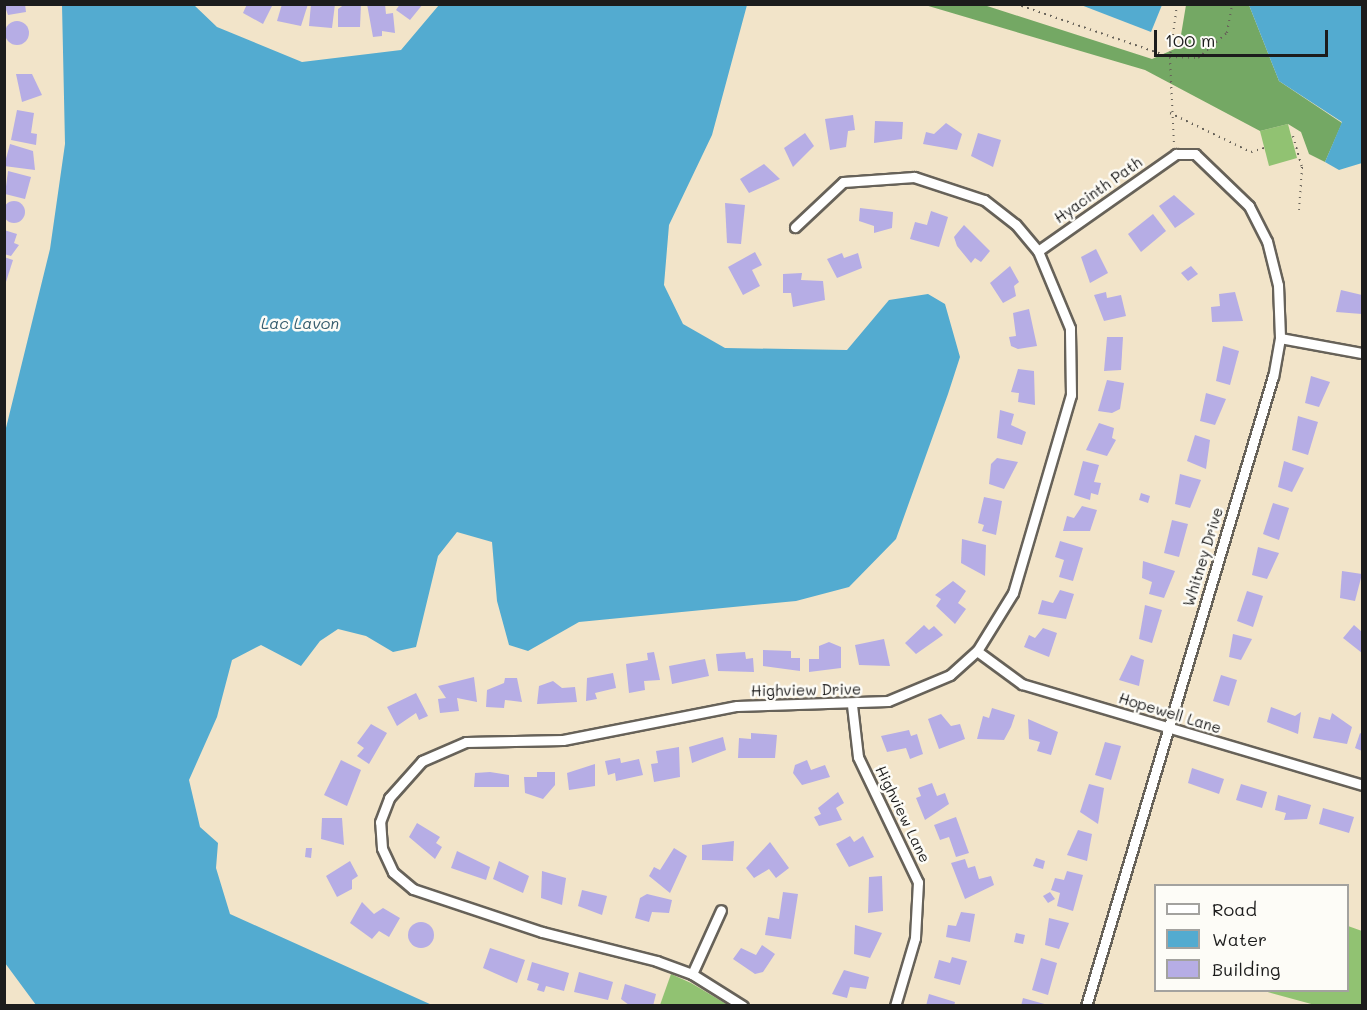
<!DOCTYPE html>
<html>
<head>
<meta charset="utf-8">
<style>
  body { margin:0 }
  #map { position:relative; width:1367px; height:1010px; overflow:hidden; background:#f2e4c9; font-family:Mali,sans-serif }
  div>[style] { position:absolute }
  [style*='--x'] { left:calc(var(--x)*1px); top:calc(var(--y)*1px); width:calc(var(--w)*1px); rotate:calc(var(--a)*1deg) }
  .green>* { inset:0; background:#91c272 }
  .forest>* { inset:0; background:#74a864 }
  .water>* { inset:0; background:#53abd0 }
  .building>* { inset:0; background:#b6ade5 }
  .round { border-radius:50% }
  .path>* { height:2px; margin-top:-1px; transform-origin:0; background:repeating-linear-gradient(90deg,#676259 0 1.5px,transparent 0 6px) }
  .roads { filter:drop-shadow(2px 0 #676259) drop-shadow(-2px 0 #676259) drop-shadow(0 2px #676259) drop-shadow(0 -2px #676259) }
  .street>* { height:9px; margin:-4.5px; padding:0 4.5px; transform-origin:4.5px; border-radius:4.5px; background:#fff }
  span { translate:-50% -50%; white-space:nowrap; text-align:center; line-height:1.15; -webkit-text-stroke:5px #fdfcf7; paint-order:stroke }
  .street-label { font-size:15px; color:#1c1c1c }
  .water-label { font-size:16px; color:#355c6d; font-style:italic }
  .frame { position:absolute; inset:0; border:6px solid #1c1c1c; pointer-events:none }
  .legend { position:absolute; left:1154px; top:884px; width:195px; height:108px; box-sizing:border-box; background:#fdfcf7; border:2px solid #a3a29f; margin:0; padding:8px 10px; list-style:none; font-size:18px; color:#1c1c1c }
  .legend li { display:flex; align-items:center; gap:12px; height:30px }
  .legend b { width:30px; border:2px solid #a3a29f }
  .scale { position:absolute; left:1154px; top:30px; width:174px; height:27px; box-sizing:border-box; border:3px solid #1c1c1c; border-top:0; padding-left:8px; font-size:18px; line-height:21px; white-space:nowrap; color:#1c1c1c; -webkit-text-stroke:4px #fdfcf7; paint-order:stroke }
</style>
</head>
<body>
<div id="map">
  <div class="green">
    <div style="clip-path:polygon(1288px 124px,1297px 158px,1269px 166px,1260px 131px)"></div>
    <div style="clip-path:polygon(1348px 926px,1362px 931px,1362px 1005px,1315px 1005px,1264px 991px,1348px 990px)"></div>
    <div style="clip-path:polygon(671px 974px,691px 983px,728px 1005px,660px 1005px)"></div>
  </div>
  <div class="forest">
    <div style="clip-path:polygon(925px 5px,984px 5px,1152px 59px,1179px 47px,1186px 5px,1249px 5px,1279px 81px,1342px 123px,1325px 162px,1309px 154px,1301px 132px,1288px 124px,1260px 131px,1145px 70px)"></div>
  </div>
  <div class="water">
    <div style="clip-path:polygon(62px 5px,194px 5px,217px 27px,302px 62px,401px 50px,439px 5px,747px 5px,712px 135px,669px 225px,664px 285px,683px 324px,725px 348px,847px 350px,889px 300px,928px 294px,945px 304px,960px 357px,948px 394px,896px 539px,849px 587px,796px 601px,579px 622px,528px 651px,509px 645px,497px 601px,492px 542px,457px 532px,438px 556px,416px 647px,393px 652px,366px 636px,338px 629px,320px 641px,301px 666px,261px 645px,232px 660px,217px 717px,189px 780px,200px 827px,218px 843px,216px 868px,230px 914px,432px 1005px,36px 1005px,5px 963px,5px 432px,50px 249px,65px 144px)"></div>
    <div style="clip-path:polygon(1081px 5px,1162px 4px,1162px 5px,1151px 32px)"></div>
    <div style="clip-path:polygon(1249px 5px,1362px 5px,1362px 163px,1339px 170px,1325px 162px,1342px 122px,1279px 81px)"></div>
  </div>
  <div class="building">
    <div style="clip-path:polygon(4px 4px,25px 4px,26px 12px,8px 15px)"></div>
    <div style="clip-path:polygon(247px 4px,273px 4px,263px 24px,243px 13px)"></div>
    <div style="clip-path:polygon(282px 4px,308px 4px,301px 26px,277px 21px)"></div>
    <div style="clip-path:polygon(311px 4px,335px 4px,332px 28px,309px 26px)"></div>
    <div style="clip-path:polygon(345px 4px,361px 4px,360px 27px,338px 27px,338px 9px)"></div>
    <div style="clip-path:polygon(367px 4px,385px 4px,386px 14px,393px 13px,395px 33px,382px 31px,382px 36px,373px 37px)"></div>
    <div style="clip-path:polygon(400px 4px,423px 4px,410px 20px,396px 10px)"></div>
    <div class="round" style="left:5px;top:21px;width:24px;height:24px"></div>
    <div style="clip-path:polygon(16px 74px,32px 74px,42px 95px,22px 102px)"></div>
    <div style="clip-path:polygon(17px 110px,34px 113px,31px 133px,37px 134px,36px 145px,11px 140px)"></div>
    <div style="clip-path:polygon(853px 115px,855px 130px,848px 131px,846px 147px,830px 150px,825px 119px)"></div>
    <div style="clip-path:polygon(875px 121px,903px 122px,902px 139px,874px 143px)"></div>
    <div style="clip-path:polygon(946px 123px,962px 134px,957px 150px,923px 144px,926px 132px,934px 134px)"></div>
    <div style="clip-path:polygon(805px 133px,814px 146px,793px 167px,784px 148px)"></div>
    <div style="clip-path:polygon(978px 133px,1001px 140px,993px 167px,971px 156px)"></div>
    <div style="clip-path:polygon(10px 144px,33px 151px,35px 170px,4px 166px)"></div>
    <div style="clip-path:polygon(764px 164px,780px 179px,749px 193px,740px 179px)"></div>
    <div style="clip-path:polygon(8px 171px,31px 177px,25px 199px,5px 194px)"></div>
    <div style="clip-path:polygon(1174px 195px,1195px 214px,1175px 228px,1159px 206px)"></div>
    <div class="round" style="left:3px;top:201px;width:22px;height:22px"></div>
    <div style="clip-path:polygon(725px 203px,745px 205px,741px 244px,727px 243px)"></div>
    <div style="clip-path:polygon(860px 208px,893px 212px,892px 228px,874px 233px,874px 226px,859px 221px)"></div>
    <div style="clip-path:polygon(931px 211px,948px 217px,939px 247px,910px 239px,915px 222px,927px 225px)"></div>
    <div style="clip-path:polygon(1153px 214px,1166px 231px,1141px 252px,1128px 234px)"></div>
    <div style="clip-path:polygon(964px 225px,990px 251px,981px 262px,975px 258px,971px 263px,957px 246px,954px 237px)"></div>
    <div style="clip-path:polygon(4px 230px,17px 234px,14px 243px,19px 245px,11px 256px,4px 254px)"></div>
    <div style="clip-path:polygon(1096px 249px,1108px 273px,1090px 283px,1081px 257px)"></div>
    <div style="clip-path:polygon(755px 252px,762px 265px,752px 270px,760px 286px,743px 295px,728px 267px)"></div>
    <div style="clip-path:polygon(842px 253px,844px 258px,858px 253px,862px 268px,837px 278px,827px 259px)"></div>
    <div style="clip-path:polygon(4px 257px,13px 260px,5px 285px,4px 285px)"></div>
    <div style="clip-path:polygon(1010px 266px,1019px 282px,1014px 286px,1016px 296px,1003px 303px,990px 283px)"></div>
    <div style="clip-path:polygon(1191px 266px,1198px 274px,1188px 281px,1181px 273px)"></div>
    <div style="clip-path:polygon(802px 273px,801px 280px,823px 281px,825px 300px,793px 307px,791px 293px,783px 293px,783px 274px)"></div>
    <div style="clip-path:polygon(1341px 290px,1362px 295px,1362px 314px,1336px 312px)"></div>
    <div style="clip-path:polygon(1106px 292px,1107px 298px,1121px 295px,1126px 316px,1104px 321px,1094px 295px)"></div>
    <div style="clip-path:polygon(1235px 292px,1243px 321px,1212px 322px,1211px 307px,1220px 306px,1219px 294px)"></div>
    <div style="clip-path:polygon(1029px 309px,1037px 346px,1018px 349px,1011px 346px,1009px 337px,1016px 336px,1013px 313px)"></div>
    <div style="clip-path:polygon(1107px 337px,1123px 337px,1121px 370px,1104px 371px)"></div>
    <div style="clip-path:polygon(1223px 346px,1239px 351px,1230px 385px,1216px 381px)"></div>
    <div style="clip-path:polygon(1018px 369px,1034px 371px,1035px 405px,1018px 402px,1019px 393px,1011px 392px)"></div>
    <div style="clip-path:polygon(1311px 376px,1330px 382px,1319px 407px,1305px 403px)"></div>
    <div style="clip-path:polygon(1107px 380px,1124px 383px,1120px 409px,1112px 413px,1098px 411px)"></div>
    <div style="clip-path:polygon(1206px 393px,1226px 399px,1215px 425px,1200px 421px)"></div>
    <div style="clip-path:polygon(1000px 410px,1014px 414px,1011px 425px,1026px 432px,1022px 445px,997px 438px)"></div>
    <div style="clip-path:polygon(1298px 416px,1318px 422px,1308px 455px,1292px 450px)"></div>
    <div style="clip-path:polygon(1099px 423px,1114px 428px,1112px 438px,1116px 440px,1107px 456px,1086px 450px)"></div>
    <div style="clip-path:polygon(1195px 435px,1210px 440px,1206px 469px,1187px 461px)"></div>
    <div style="clip-path:polygon(997px 458px,1018px 462px,1004px 489px,989px 484px,991px 464px)"></div>
    <div style="clip-path:polygon(1083px 461px,1099px 465px,1094px 482px,1101px 483px,1098px 495px,1091px 493px,1090px 500px,1074px 495px)"></div>
    <div style="clip-path:polygon(1284px 461px,1304px 468px,1292px 492px,1278px 487px)"></div>
    <div style="clip-path:polygon(1180px 474px,1201px 480px,1190px 508px,1175px 504px)"></div>
    <div style="clip-path:polygon(1141px 493px,1150px 496px,1148px 503px,1139px 500px)"></div>
    <div style="clip-path:polygon(984px 497px,1002px 501px,996px 535px,982px 531px,984px 525px,978px 523px)"></div>
    <div style="clip-path:polygon(1273px 503px,1289px 508px,1279px 540px,1263px 534px)"></div>
    <div style="clip-path:polygon(1082px 506px,1097px 510px,1090px 531px,1063px 531px,1067px 516px,1074px 518px)"></div>
    <div style="clip-path:polygon(1172px 520px,1188px 524px,1179px 557px,1164px 553px)"></div>
    <div style="clip-path:polygon(962px 539px,986px 545px,985px 576px,961px 563px)"></div>
    <div style="clip-path:polygon(1060px 541px,1083px 548px,1073px 581px,1059px 577px,1064px 560px,1055px 557px)"></div>
    <div style="clip-path:polygon(1258px 547px,1279px 553px,1267px 579px,1252px 575px)"></div>
    <div style="clip-path:polygon(1143px 561px,1175px 571px,1164px 598px,1149px 594px,1152px 582px,1142px 578px)"></div>
    <div style="clip-path:polygon(1342px 571px,1362px 574px,1355px 601px,1340px 598px)"></div>
    <div style="clip-path:polygon(953px 581px,966px 591px,958px 603px,966px 609px,955px 624px,936px 606px,941px 599px,935px 595px)"></div>
    <div style="clip-path:polygon(1060px 590px,1074px 594px,1066px 619px,1038px 614px,1042px 600px,1053px 603px)"></div>
    <div style="clip-path:polygon(1247px 591px,1263px 596px,1253px 627px,1237px 621px)"></div>
    <div style="clip-path:polygon(1145px 605px,1162px 610px,1152px 643px,1139px 639px)"></div>
    <div style="clip-path:polygon(924px 625px,929px 630px,934px 626px,943px 635px,916px 654px,905px 643px)"></div>
    <div style="clip-path:polygon(1354px 625px,1362px 632px,1362px 653px,1343px 638px)"></div>
    <div style="clip-path:polygon(1043px 628px,1057px 633px,1049px 657px,1024px 647px,1029px 635px,1035px 638px)"></div>
    <div style="clip-path:polygon(1233px 634px,1252px 639px,1241px 660px,1229px 657px)"></div>
    <div style="clip-path:polygon(884px 639px,890px 666px,859px 665px,855px 645px)"></div>
    <div style="clip-path:polygon(829px 642px,841px 647px,841px 668px,809px 672px,809px 659px,819px 659px,819px 646px)"></div>
    <div style="clip-path:polygon(763px 650px,791px 651px,791px 658px,800px 658px,800px 671px,763px 666px)"></div>
    <div style="clip-path:polygon(654px 652px,660px 680px,644px 681px,645px 690px,629px 693px,626px 664px,648px 660px,647px 653px)"></div>
    <div style="clip-path:polygon(745px 652px,746px 659px,753px 658px,754px 672px,718px 671px,716px 654px)"></div>
    <div style="clip-path:polygon(1131px 655px,1144px 660px,1139px 686px,1119px 680px)"></div>
    <div style="clip-path:polygon(705px 659px,709px 676px,672px 684px,669px 666px)"></div>
    <div style="clip-path:polygon(613px 673px,616px 688px,595px 693px,597px 699px,586px 701px,587px 678px)"></div>
    <div style="clip-path:polygon(1221px 675px,1237px 680px,1229px 706px,1213px 701px)"></div>
    <div style="clip-path:polygon(474px 677px,477px 702px,457px 698px,459px 711px,440px 713px,438px 699px,446px 698px,438px 686px)"></div>
    <div style="clip-path:polygon(505px 678px,517px 678px,522px 702px,505px 700px,504px 708px,486px 707px,487px 690px,504px 683px)"></div>
    <div style="clip-path:polygon(553px 681px,562px 688px,575px 687px,577px 702px,537px 704px,539px 686px)"></div>
    <div style="clip-path:polygon(416px 693px,428px 716px,419px 720px,416px 713px,397px 726px,387px 707px)"></div>
    <div style="clip-path:polygon(1271px 707px,1295px 716px,1301px 712px,1298px 734px,1267px 722px)"></div>
    <div style="clip-path:polygon(992px 708px,1015px 715px,1011px 727px,1004px 740px,977px 739px,983px 716px,989px 718px)"></div>
    <div style="clip-path:polygon(1332px 713px,1352px 727px,1347px 744px,1313px 738px,1319px 717px,1330px 720px)"></div>
    <div style="clip-path:polygon(941px 714px,951px 726px,960px 724px,965px 739px,939px 749px,928px 719px)"></div>
    <div style="clip-path:polygon(1028px 719px,1058px 732px,1051px 755px,1037px 751px,1040px 742px,1029px 739px)"></div>
    <div style="clip-path:polygon(371px 724px,387px 733px,369px 764px,357px 756px,364px 748px,357px 743px)"></div>
    <div style="clip-path:polygon(909px 730px,911px 736px,917px 734px,923px 754px,910px 759px,906px 748px,887px 752px,881px 736px)"></div>
    <div style="clip-path:polygon(751px 733px,777px 735px,775px 758px,738px 758px,739px 738px,751px 739px)"></div>
    <div style="clip-path:polygon(1360px 733px,1362px 734px,1362px 751px,1355px 748px)"></div>
    <div style="clip-path:polygon(723px 737px,726px 750px,692px 763px,689px 747px)"></div>
    <div style="clip-path:polygon(1105px 742px,1121px 746px,1111px 780px,1095px 775px)"></div>
    <div style="clip-path:polygon(679px 747px,680px 777px,654px 782px,651px 764px,658px 763px,656px 751px)"></div>
    <div style="clip-path:polygon(620px 758px,621px 763px,639px 759px,643px 775px,616px 781px,615px 773px,608px 775px,605px 761px)"></div>
    <div style="clip-path:polygon(341px 760px,361px 770px,347px 806px,324px 795px)"></div>
    <div style="clip-path:polygon(807px 760px,811px 770px,825px 765px,830px 777px,802px 785px,793px 773px,795px 765px)"></div>
    <div style="clip-path:polygon(595px 764px,595px 786px,569px 790px,567px 773px)"></div>
    <div style="clip-path:polygon(1192px 768px,1224px 779px,1219px 794px,1188px 783px)"></div>
    <div style="clip-path:polygon(490px 772px,509px 775px,509px 787px,474px 787px,475px 773px)"></div>
    <div style="clip-path:polygon(537px 772px,555px 772px,555px 785px,543px 799px,525px 793px,524px 777px,537px 777px)"></div>
    <div style="clip-path:polygon(932px 783px,937px 796px,945px 793px,949px 804px,925px 820px,916px 798px,921px 796px,918px 788px)"></div>
    <div style="clip-path:polygon(1089px 784px,1104px 788px,1098px 824px,1080px 812px)"></div>
    <div style="clip-path:polygon(1241px 784px,1267px 792px,1262px 808px,1236px 800px)"></div>
    <div style="clip-path:polygon(838px 792px,844px 803px,836px 808px,842px 820px,819px 826px,814px 817px,821px 814px,818px 808px)"></div>
    <div style="clip-path:polygon(1278px 795px,1311px 805px,1307px 819px,1284px 820px,1286px 813px,1275px 810px)"></div>
    <div style="clip-path:polygon(1323px 808px,1354px 817px,1349px 833px,1319px 824px)"></div>
    <div style="clip-path:polygon(956px 817px,969px 853px,956px 857px,949px 837px,940px 840px,934px 825px)"></div>
    <div style="clip-path:polygon(322px 818px,342px 818px,344px 845px,321px 839px)"></div>
    <div style="clip-path:polygon(417px 823px,440px 837px,436px 843px,442px 847px,435px 859px,409px 837px)"></div>
    <div style="clip-path:polygon(1078px 830px,1092px 834px,1087px 861px,1067px 855px)"></div>
    <div style="clip-path:polygon(850px 836px,854px 842px,863px 836px,874px 857px,849px 867px,836px 844px)"></div>
    <div style="clip-path:polygon(734px 841px,733px 861px,702px 860px,702px 845px)"></div>
    <div style="clip-path:polygon(770px 842px,789px 868px,776px 878px,769px 869px,754px 878px,746px 868px)"></div>
    <div style="clip-path:polygon(306px 848px,312px 848px,311px 858px,305px 857px)"></div>
    <div style="clip-path:polygon(674px 848px,687px 856px,670px 893px,649px 876px,654px 867px,660px 870px)"></div>
    <div style="clip-path:polygon(457px 851px,490px 867px,486px 880px,451px 868px)"></div>
    <div style="clip-path:polygon(1036px 858px,1045px 861px,1043px 869px,1033px 866px)"></div>
    <div style="clip-path:polygon(965px 859px,968px 868px,975px 866px,979px 879px,991px 876px,994px 885px,965px 899px,951px 863px)"></div>
    <div style="clip-path:polygon(350px 861px,358px 876px,352px 880px,352px 889px,337px 897px,326px 876px)"></div>
    <div style="clip-path:polygon(499px 861px,529px 876px,523px 893px,493px 879px)"></div>
    <div style="clip-path:polygon(542px 871px,566px 878px,562px 905px,541px 898px)"></div>
    <div style="clip-path:polygon(1067px 871px,1083px 875px,1073px 911px,1057px 906px,1060px 893px,1051px 890px,1055px 878px,1064px 880px)"></div>
    <div style="clip-path:polygon(882px 876px,883px 911px,868px 913px,869px 877px)"></div>
    <div style="clip-path:polygon(582px 890px,607px 896px,602px 915px,578px 906px)"></div>
    <div style="clip-path:polygon(783px 892px,798px 894px,791px 939px,765px 935px,768px 917px,779px 919px)"></div>
    <div style="clip-path:polygon(1050px 892px,1055px 899px,1048px 903px,1043px 896px)"></div>
    <div style="clip-path:polygon(647px 894px,672px 900px,669px 913px,652px 912px,649px 922px,635px 918px,640px 898px)"></div>
    <div style="clip-path:polygon(362px 902px,374px 914px,383px 908px,400px 918px,389px 937px,379px 931px,372px 939px,350px 923px)"></div>
    <div style="clip-path:polygon(961px 912px,975px 914px,970px 942px,946px 937px,948px 925px,956px 926px)"></div>
    <div style="clip-path:polygon(1049px 918px,1069px 923px,1059px 949px,1045px 945px)"></div>
    <div class="round" style="left:408px;top:922px;width:26px;height:26px"></div>
    <div style="clip-path:polygon(855px 925px,882px 933px,870px 958px,854px 954px)"></div>
    <div style="clip-path:polygon(1016px 933px,1025px 935px,1023px 944px,1014px 942px)"></div>
    <div style="clip-path:polygon(762px 945px,775px 954px,763px 972px,755px 974px,733px 959px,741px 948px,756px 955px)"></div>
    <div style="clip-path:polygon(490px 948px,525px 960px,517px 983px,483px 968px)"></div>
    <div style="clip-path:polygon(952px 957px,967px 961px,960px 985px,934px 978px,939px 960px,950px 963px)"></div>
    <div style="clip-path:polygon(1041px 958px,1057px 963px,1048px 995px,1032px 990px)"></div>
    <div style="clip-path:polygon(532px 962px,569px 973px,564px 991px,546px 986px,544px 992px,537px 990px,539px 984px,527px 980px)"></div>
    <div style="clip-path:polygon(844px 970px,869px 977px,866px 989px,850px 987px,847px 998px,832px 994px)"></div>
    <div style="clip-path:polygon(579px 972px,613px 982px,608px 1000px,574px 992px)"></div>
    <div style="clip-path:polygon(625px 984px,656px 994px,653px 1006px,629px 1005px,621px 999px)"></div>
    <div style="clip-path:polygon(929px 994px,955px 1002px,954px 1006px,926px 1006px)"></div>
    <div style="clip-path:polygon(1023px 998px,1048px 1005px,1048px 1006px,1021px 1006px)"></div>
  </div>
  <div class="path">
    <div style="--x:1016;--y:4;--w:163;--a:19"></div>
    <div style="--x:1170;--y:57;--w:87;--a:87.4"></div>
    <div style="--x:1177;--y:4;--w:53;--a:97.5"></div>
    <div style="--x:1170;--y:57;--w:28;--a:2"></div>
    <div style="--x:1198;--y:58;--w:38;--a:-41"></div>
    <div style="--x:1227;--y:33;--w:29;--a:-80"></div>
    <div style="--x:1170;--y:113;--w:90;--a:25.7"></div>
    <div style="--x:1251;--y:152;--w:14;--a:-17"></div>
    <div style="--x:1293;--y:136;--w:32;--a:74"></div>
    <div style="--x:1302;--y:167;--w:43;--a:94"></div>
  </div>
  <div class="roads">
    <div class="street">
      <div style="--x:1038;--y:251;--w:169;--a:-35.1"></div>
      <div style="--x:1176;--y:154;--w:19;--a:0"></div>
      <div style="--x:1195;--y:154;--w:75;--a:43.9"></div>
      <div style="--x:1249;--y:206;--w:39;--a:63"></div>
      <div style="--x:1267;--y:241;--w:45;--a:76"></div>
      <div style="--x:1278;--y:285;--w:53;--a:87.8"></div>
      <div style="--x:1280;--y:338;--w:39;--a:100"></div>
      <div style="--x:1273;--y:376;--w:657;--a:106.53"></div>
      <div style="--x:1280;--y:338;--w:83;--a:10.4"></div>
      <div style="--x:977;--y:651;--w:56;--a:36.3"></div>
      <div style="--x:1022;--y:684;--w:355;--a:16.5"></div>
      <div style="--x:852;--y:705;--w:52;--a:83.4"></div>
      <div style="--x:858;--y:757;--w:139;--a:64.4"></div>
      <div style="--x:918;--y:882;--w:56;--a:93.1"></div>
      <div style="--x:915;--y:938;--w:71;--a:106.4"></div>
      <div style="--x:692;--y:974;--w:70;--a:-65.6"></div>
      <div style="--x:743;--y:1006;--w:60;--a:-147.9"></div>
      <div style="--x:692;--y:974;--w:37;--a:-160"></div>
      <div style="--x:657;--y:961;--w:119;--a:-165.8"></div>
      <div style="--x:542;--y:932;--w:136;--a:-161.6"></div>
      <div style="--x:413;--y:889;--w:26;--a:-140"></div>
      <div style="--x:393;--y:872;--w:26;--a:-115"></div>
      <div style="--x:382;--y:848;--w:26;--a:-94"></div>
      <div style="--x:380;--y:822;--w:26;--a:-69"></div>
      <div style="--x:389;--y:798;--w:50;--a:-48.3"></div>
      <div style="--x:422;--y:761;--w:48;--a:-23.4"></div>
      <div style="--x:466;--y:742;--w:97;--a:-1.2"></div>
      <div style="--x:563;--y:740;--w:177;--a:-11.1"></div>
      <div style="--x:737;--y:706;--w:151;--a:-1.9"></div>
      <div style="--x:888;--y:701;--w:67;--a:-22.8"></div>
      <div style="--x:950;--y:675;--w:36;--a:-42"></div>
      <div style="--x:977;--y:651;--w:68;--a:-58.2"></div>
      <div style="--x:1013;--y:593;--w:206;--a:-73.7"></div>
      <div style="--x:1071;--y:395;--w:67;--a:-90.9"></div>
      <div style="--x:1070;--y:328;--w:83;--a:-112.6"></div>
      <div style="--x:1038;--y:251;--w:35;--a:-130"></div>
      <div style="--x:1015;--y:224;--w:39;--a:-142"></div>
      <div style="--x:984;--y:200;--w:74;--a:-161.8"></div>
      <div style="--x:914;--y:177;--w:71;--a:176"></div>
      <div style="--x:843;--y:182;--w:66;--a:136.8"></div>
    </div>
  </div>
  <div class="street-label">
    <span style="left:1098px;top:190px;rotate:-35deg">Hyacinth Path</span>
    <span style="left:1203px;top:557px;rotate:-73deg">Whitney Drive</span>
    <span style="left:806px;top:690px;rotate:-1deg">Highview Drive</span>
    <span style="left:1170px;top:713px;rotate:17deg">Hopewell Lane</span>
    <span style="left:903px;top:814px;rotate:64deg">Highview Lane</span>
  </div>
  <div class="water-label">
    <span style="left:300px;top:323px">Lac Lavon</span>
  </div>
  <div class="frame"></div>
  <ul class="legend">
  <li><b style="height:8px;background:#fff"></b>Road</li>
  <li><b style="height:16px;background:#53abd0"></b>Water</li>
  <li><b style="height:16px;background:#b6ade5"></b>Building</li>
  </ul>
  <div class="scale">100 m</div>
</div>
</body>
</html>
